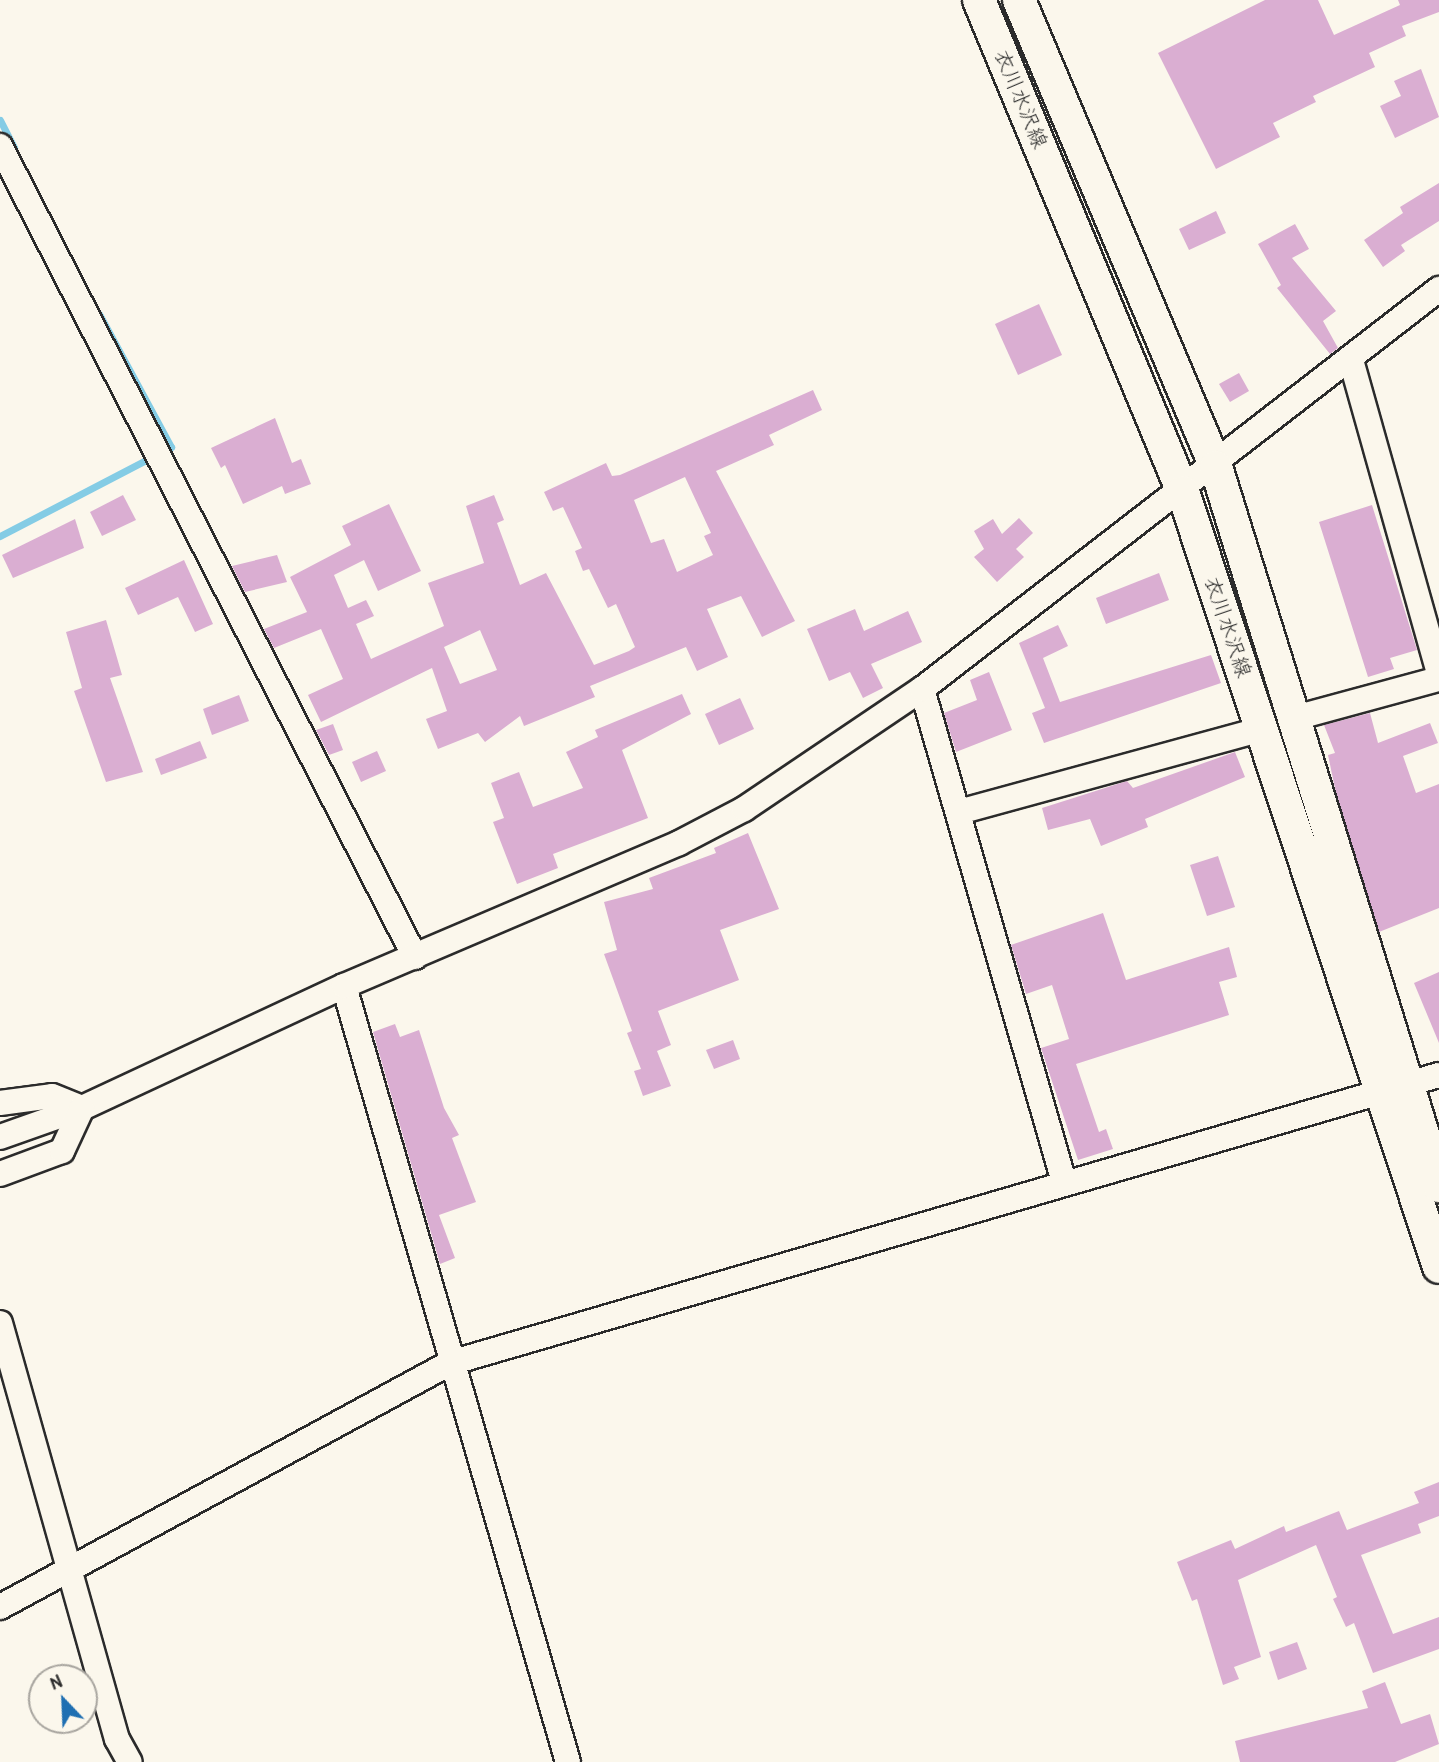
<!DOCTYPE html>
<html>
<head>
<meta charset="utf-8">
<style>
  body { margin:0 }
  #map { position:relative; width:1439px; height:1762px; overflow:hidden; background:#fbf7ec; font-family:"Patrick Hand","Klee One",sans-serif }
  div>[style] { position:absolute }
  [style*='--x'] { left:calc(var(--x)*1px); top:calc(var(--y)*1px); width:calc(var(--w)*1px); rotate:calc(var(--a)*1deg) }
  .stream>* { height:7px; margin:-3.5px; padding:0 3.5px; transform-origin:3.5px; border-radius:3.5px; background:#84cce5 }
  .building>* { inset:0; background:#daaed2 }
  .roads { filter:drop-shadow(2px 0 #2b2b2b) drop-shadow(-2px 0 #2b2b2b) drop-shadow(0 2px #2b2b2b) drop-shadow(0 -2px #2b2b2b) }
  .minor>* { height:24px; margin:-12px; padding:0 12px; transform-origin:12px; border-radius:12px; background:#fbf7ec }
  .major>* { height:32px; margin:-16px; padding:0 16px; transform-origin:16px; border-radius:16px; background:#fbf7ec }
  span { translate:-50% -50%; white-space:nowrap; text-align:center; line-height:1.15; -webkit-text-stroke:5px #fbf7ec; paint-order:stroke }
  .street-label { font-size:21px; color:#2b2b2b }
  .north { position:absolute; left:28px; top:1664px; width:70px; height:70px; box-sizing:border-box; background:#fbf7ec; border:2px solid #a8a59f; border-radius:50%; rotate:337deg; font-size:19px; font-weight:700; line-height:28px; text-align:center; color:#2b2b2b }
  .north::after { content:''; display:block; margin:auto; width:24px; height:32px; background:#1f6fb2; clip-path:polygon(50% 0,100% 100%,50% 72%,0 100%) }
</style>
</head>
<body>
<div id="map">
  <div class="stream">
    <div style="--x:0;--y:120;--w:31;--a:63"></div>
    <div style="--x:0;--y:536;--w:193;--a:-27.5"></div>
    <div style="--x:171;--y:447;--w:151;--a:-118.4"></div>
  </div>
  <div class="building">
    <div style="clip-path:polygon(1265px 0,1318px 0,1334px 35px,1400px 5px,1398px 0,1439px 0,1439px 12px,1402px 26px,1406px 36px,1369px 53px,1375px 67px,1313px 96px,1316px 102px,1273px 123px,1280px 137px,1216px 169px,1158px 53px)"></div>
    <div style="clip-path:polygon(1421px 69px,1439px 117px,1395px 138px,1380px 106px,1401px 96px,1394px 81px)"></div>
    <div style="clip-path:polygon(1439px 183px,1439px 221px,1401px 245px,1405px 251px,1383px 267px,1364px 240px,1403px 213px,1400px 207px)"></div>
    <div style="clip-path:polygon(1216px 211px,1226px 233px,1189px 250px,1179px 229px)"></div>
    <div style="clip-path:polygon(1295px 224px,1309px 249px,1292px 258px,1336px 311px,1323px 321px,1338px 348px,1330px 354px,1277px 288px,1281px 285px,1258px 244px)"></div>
    <div style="clip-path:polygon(1039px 304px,1062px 355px,1018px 375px,995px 324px)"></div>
    <div style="clip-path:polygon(1239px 373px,1249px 391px,1230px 402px,1219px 384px)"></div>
    <div style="clip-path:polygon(evenodd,813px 390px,822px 410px,769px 435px,774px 445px,716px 471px,795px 621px,762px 637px,741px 596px,707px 609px,728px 657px,697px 671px,686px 647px,590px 686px,595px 697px,524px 726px,520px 716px,485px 742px,478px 733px,438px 749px,426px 719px,447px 711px,432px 668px,321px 722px,308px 695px,343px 679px,321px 629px,274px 648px,264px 629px,307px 612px,290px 577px,351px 545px,342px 526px,389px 504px,421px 571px,378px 591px,364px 560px,334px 575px,348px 608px,366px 600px,374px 616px,356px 624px,371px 659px,444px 626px,428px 583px,484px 563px,466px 506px,494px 495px,504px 520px,497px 523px,520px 585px,546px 573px,594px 665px,629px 651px,635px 647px,616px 604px,608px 608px,589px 569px,583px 571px,575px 551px,582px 548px,563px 507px,553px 511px,544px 492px,606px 463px,612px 476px,620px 475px,813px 390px,685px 477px,711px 533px,704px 536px,713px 555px,677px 572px,664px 539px,651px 543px,634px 500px,685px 477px,813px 390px,480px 630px,497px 670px,460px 684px,444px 647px,480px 630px)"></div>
    <div style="clip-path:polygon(275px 418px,292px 463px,301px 459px,311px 484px,285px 494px,282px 486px,243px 504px,225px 465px,221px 468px,211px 448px)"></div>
    <div style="clip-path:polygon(123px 495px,136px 520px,102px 536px,90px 512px)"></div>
    <div style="clip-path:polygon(1372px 505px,1417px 650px,1390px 658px,1394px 669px,1368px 677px,1319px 522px)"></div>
    <div style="clip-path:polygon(1019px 518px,1033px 533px,1016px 549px,1024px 557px,997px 582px,974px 557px,984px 549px,974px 531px,993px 519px,1002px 534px)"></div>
    <div style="clip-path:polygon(75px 519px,84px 548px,13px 578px,2px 555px)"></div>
    <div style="clip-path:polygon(277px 555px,287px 582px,245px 592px,232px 566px)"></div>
    <div style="clip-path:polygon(184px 560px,213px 624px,195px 632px,178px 597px,138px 615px,125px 588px)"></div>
    <div style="clip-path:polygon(1159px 573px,1169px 600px,1106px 624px,1096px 598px)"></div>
    <div style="clip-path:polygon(855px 609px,864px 631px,908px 611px,922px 642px,871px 664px,883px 688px,863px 698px,850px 672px,829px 681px,807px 629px)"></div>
    <div style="clip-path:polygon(106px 620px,122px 675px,110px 678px,143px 772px,106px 782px,74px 691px,82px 688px,66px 632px)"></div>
    <div style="clip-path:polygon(1058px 625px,1068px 646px,1043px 658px,1060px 702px,1211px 655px,1221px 683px,1044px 743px,1032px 713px,1045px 708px,1019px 643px)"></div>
    <div style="clip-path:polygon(989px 672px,1012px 730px,956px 752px,944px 713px,977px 700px,970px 680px)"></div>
    <div style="clip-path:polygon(682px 694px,691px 714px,622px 750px,648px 818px,553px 854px,558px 868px,517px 884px,493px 822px,504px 818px,491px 783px,519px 772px,533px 807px,583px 788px,566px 752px,598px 737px,595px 730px)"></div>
    <div style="clip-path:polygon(239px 695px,249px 721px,212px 735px,203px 709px)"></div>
    <div style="clip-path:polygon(740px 698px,754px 729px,719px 745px,705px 714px)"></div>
    <div style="clip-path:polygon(1370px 713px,1378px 743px,1430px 723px,1438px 743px,1403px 756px,1416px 793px,1439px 784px,1439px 908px,1379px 932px,1336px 793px,1328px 755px,1335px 753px,1324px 725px)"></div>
    <div style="clip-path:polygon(333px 724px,343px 750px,329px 755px,316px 730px)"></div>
    <div style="clip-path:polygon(200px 741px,207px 758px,161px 775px,155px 759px)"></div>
    <div style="clip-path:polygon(377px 751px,386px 771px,361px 782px,352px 762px)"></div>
    <div style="clip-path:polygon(1235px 752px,1245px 777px,1145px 819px,1148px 827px,1101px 846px,1090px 819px,1048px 830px,1042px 808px,1127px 781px,1133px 788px)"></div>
    <div style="clip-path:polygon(748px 833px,779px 909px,720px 930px,739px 980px,658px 1011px,671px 1045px,657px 1051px,671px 1086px,643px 1096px,634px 1071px,641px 1069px,627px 1033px,632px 1031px,604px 954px,617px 950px,604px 902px,653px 889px,649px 878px,716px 853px,714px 848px)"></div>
    <div style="clip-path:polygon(1218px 856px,1235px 907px,1207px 916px,1190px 865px)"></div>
    <div style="clip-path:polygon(1103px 913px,1126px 980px,1229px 947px,1237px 977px,1219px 982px,1229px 1015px,1076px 1064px,1099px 1132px,1106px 1129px,1113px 1149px,1078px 1160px,1041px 1048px,1069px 1039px,1052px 985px,1026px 994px,1011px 945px)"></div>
    <div style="clip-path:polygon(1439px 972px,1439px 1043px,1414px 983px)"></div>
    <div style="clip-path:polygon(395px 1024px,400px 1037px,419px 1030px,444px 1108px,459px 1135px,452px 1138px,476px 1202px,439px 1215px,455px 1258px,440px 1264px,373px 1032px)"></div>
    <div style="clip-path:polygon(733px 1040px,740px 1059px,714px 1069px,706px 1050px)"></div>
    <div style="clip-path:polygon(1439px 1482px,1439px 1516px,1418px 1524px,1421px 1533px,1361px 1555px,1393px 1634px,1439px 1617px,1439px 1649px,1373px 1673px,1354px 1623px,1346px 1627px,1333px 1599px,1337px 1597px,1316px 1545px,1238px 1580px,1261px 1657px,1234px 1667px,1239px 1679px,1223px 1685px,1197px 1599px,1192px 1601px,1177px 1562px,1231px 1540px,1235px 1549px,1284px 1526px,1286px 1532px,1339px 1511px,1347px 1530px,1419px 1503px,1414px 1492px)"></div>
    <div style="clip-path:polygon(1297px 1642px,1307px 1669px,1278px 1680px,1269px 1652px)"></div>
    <div style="clip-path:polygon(1385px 1682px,1401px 1724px,1430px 1714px,1439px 1744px,1395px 1762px,1240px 1762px,1235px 1741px,1368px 1708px,1362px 1691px)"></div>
  </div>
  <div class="roads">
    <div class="minor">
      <div style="--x:0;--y:146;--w:911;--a:62.9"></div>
      <div style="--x:1351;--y:360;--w:325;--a:74.3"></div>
      <div style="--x:922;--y:689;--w:513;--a:73.93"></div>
      <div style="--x:1295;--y:718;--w:149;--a:-15.2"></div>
      <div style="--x:959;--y:812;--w:314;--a:-15.3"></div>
      <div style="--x:344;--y:986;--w:808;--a:73.9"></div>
      <div style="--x:0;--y:1103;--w:52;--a:-7.7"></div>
      <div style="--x:52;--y:1096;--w:32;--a:22"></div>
      <div style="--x:0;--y:1137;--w:87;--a:-19.5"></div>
      <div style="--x:82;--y:1108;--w:289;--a:-25"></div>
      <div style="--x:344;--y:986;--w:364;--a:-23.1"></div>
      <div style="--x:679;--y:843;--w:73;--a:-27.6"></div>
      <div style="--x:744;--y:809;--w:215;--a:-34"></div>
      <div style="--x:922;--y:689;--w:654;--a:-37.73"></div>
      <div style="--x:0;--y:1174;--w:66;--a:-20.4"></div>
      <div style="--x:62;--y:1151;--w:47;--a:-65.1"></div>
      <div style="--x:0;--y:1323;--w:432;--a:74.3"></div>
      <div style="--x:117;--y:1739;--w:26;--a:61"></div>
      <div style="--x:0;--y:1607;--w:512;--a:-28.47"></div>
      <div style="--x:450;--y:1363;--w:1030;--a:-16.24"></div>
    </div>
    <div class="major">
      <div style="--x:979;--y:0;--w:533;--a:67.48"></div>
      <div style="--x:1183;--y:492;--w:816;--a:71.72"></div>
      <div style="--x:1019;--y:0;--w:507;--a:67.13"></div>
      <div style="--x:1216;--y:467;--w:753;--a:72.77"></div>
    </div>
  </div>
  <div class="street-label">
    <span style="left:1021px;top:99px;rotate:67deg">衣川水沢線</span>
    <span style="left:1228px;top:627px;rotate:71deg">衣川水沢線</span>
  </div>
  <div class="north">N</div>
</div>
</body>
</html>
